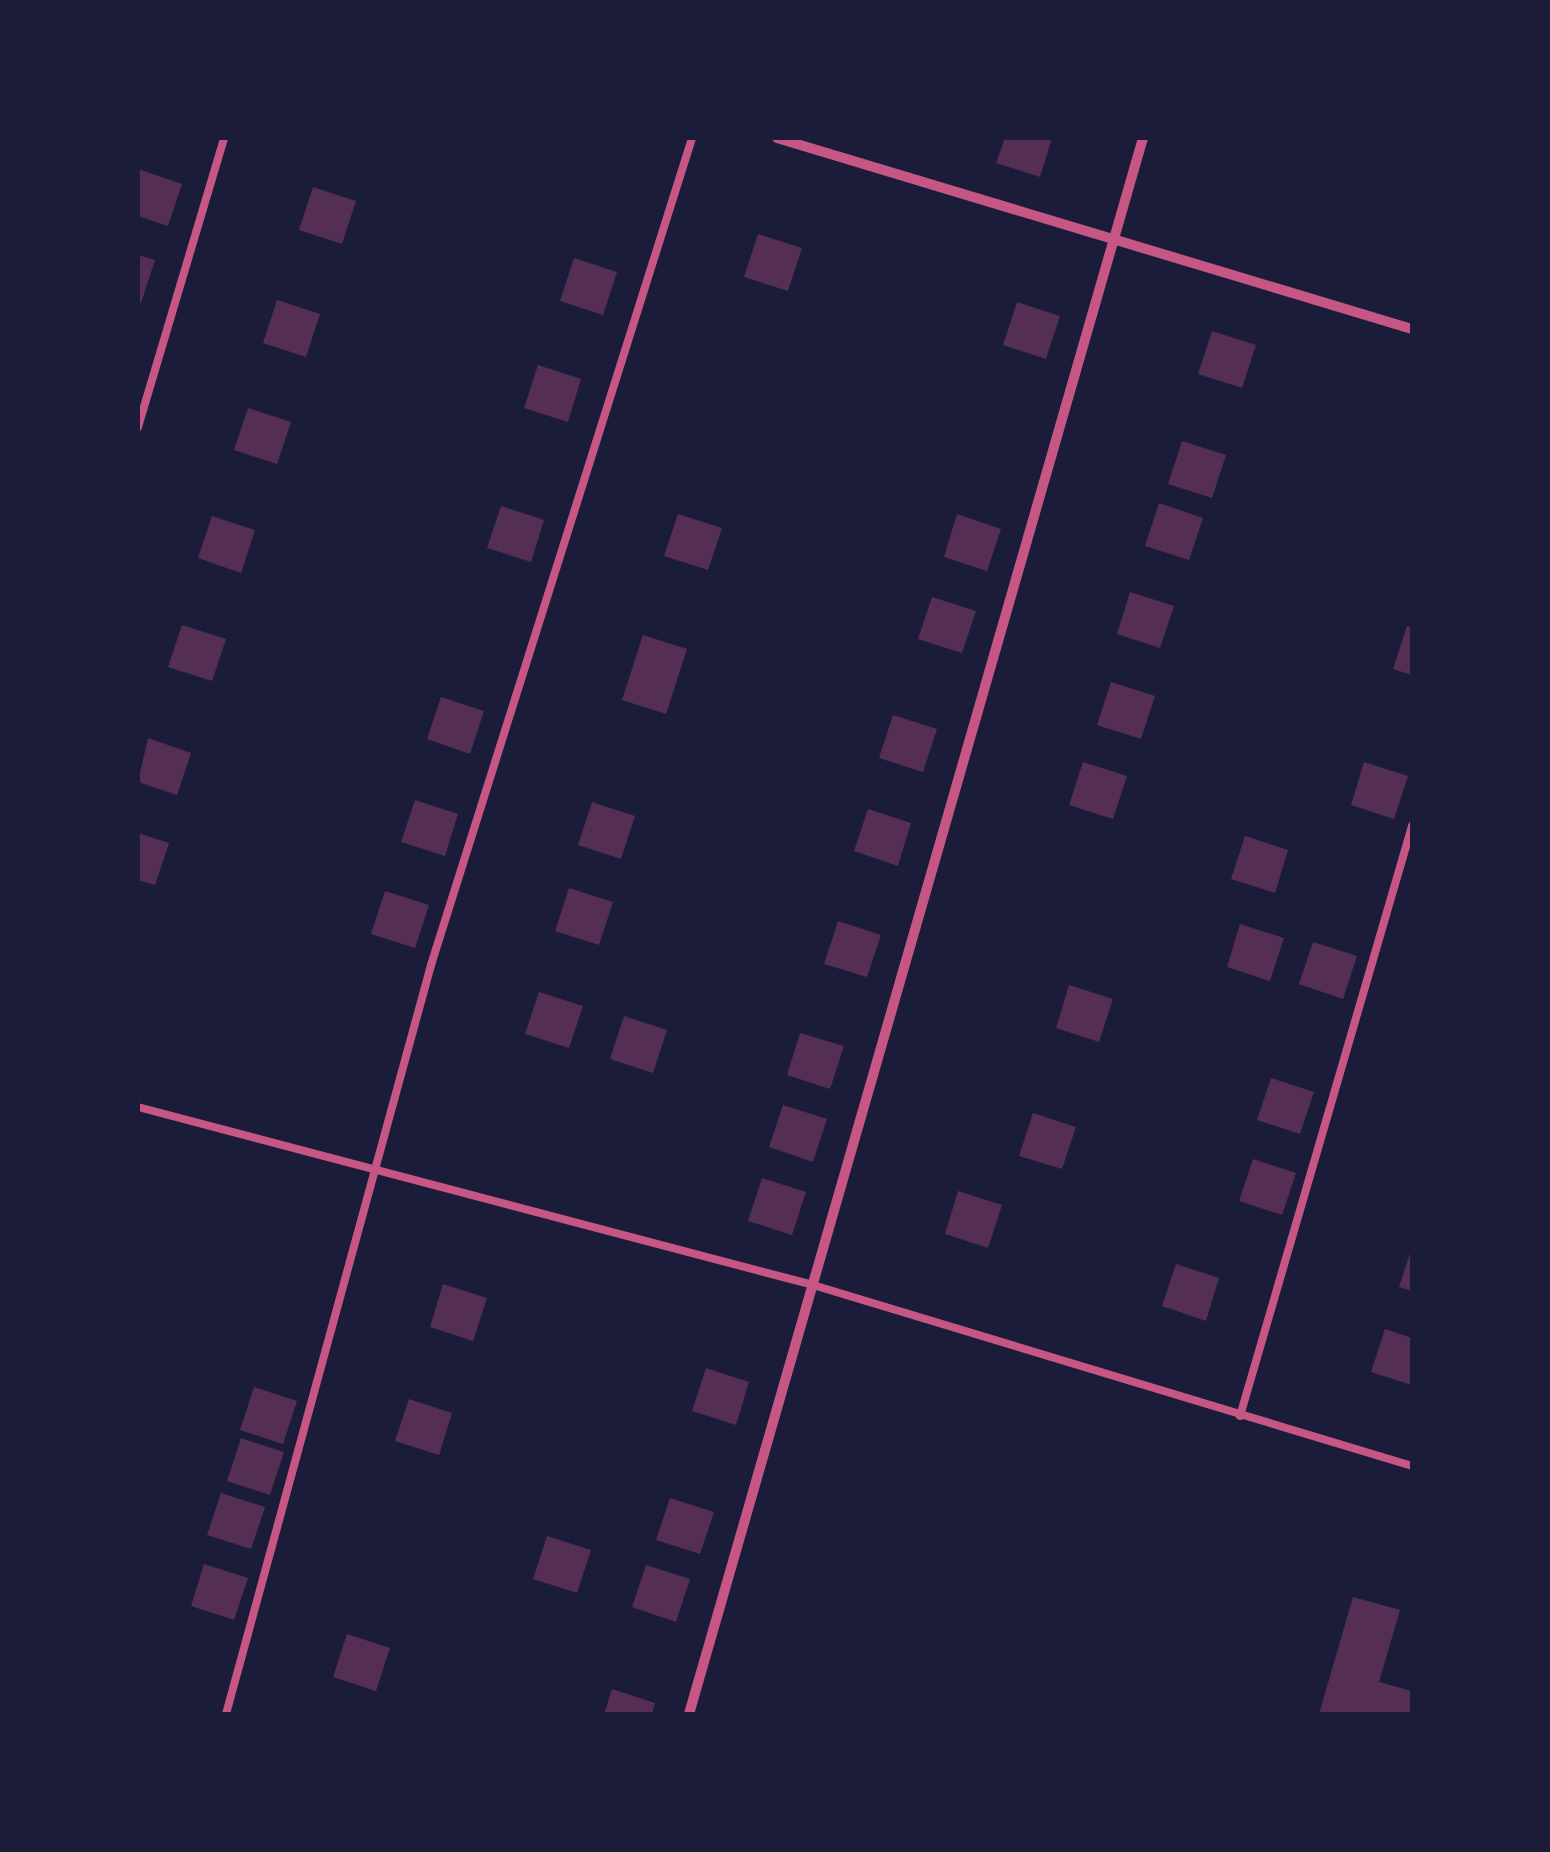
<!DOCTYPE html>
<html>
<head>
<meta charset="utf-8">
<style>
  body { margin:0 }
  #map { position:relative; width:1550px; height:1852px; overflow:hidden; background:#1b1b3a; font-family:Rubik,sans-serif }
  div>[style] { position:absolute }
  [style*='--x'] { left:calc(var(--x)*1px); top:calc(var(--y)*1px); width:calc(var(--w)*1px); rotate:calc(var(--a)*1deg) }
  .building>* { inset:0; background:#542f53 }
  .service>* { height:8px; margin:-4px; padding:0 4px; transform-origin:4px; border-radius:4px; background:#c65784 }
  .minor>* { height:10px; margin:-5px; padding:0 5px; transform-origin:5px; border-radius:5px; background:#c65784 }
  span { translate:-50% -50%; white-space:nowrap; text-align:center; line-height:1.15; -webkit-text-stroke:10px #1b1b3a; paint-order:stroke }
  .frame { position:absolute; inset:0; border:140px solid #1b1b3a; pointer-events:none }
</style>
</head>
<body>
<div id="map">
  <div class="building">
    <div style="clip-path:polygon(1005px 138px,1052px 138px,1040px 177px,996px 163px)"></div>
    <div style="clip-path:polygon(138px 169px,182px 184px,168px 226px,138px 216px)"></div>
    <div style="clip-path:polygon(313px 187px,356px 201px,342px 244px,299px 230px)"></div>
    <div style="clip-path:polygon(758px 234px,802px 248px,788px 291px,744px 277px)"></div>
    <div style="clip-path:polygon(138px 255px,155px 260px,141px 303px,138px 302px)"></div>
    <div style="clip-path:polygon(574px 258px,617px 272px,603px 315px,560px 301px)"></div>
    <div style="clip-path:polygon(277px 300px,320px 314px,306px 357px,263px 343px)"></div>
    <div style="clip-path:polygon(1017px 302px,1060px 316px,1046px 359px,1003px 345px)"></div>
    <div style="clip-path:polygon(1212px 331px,1256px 345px,1242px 388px,1198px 374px)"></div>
    <div style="clip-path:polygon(538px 365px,581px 379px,568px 422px,524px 408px)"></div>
    <div style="clip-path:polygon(248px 408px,291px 422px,277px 464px,234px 450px)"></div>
    <div style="clip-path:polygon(1182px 441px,1226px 455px,1212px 498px,1168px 484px)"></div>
    <div style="clip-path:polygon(1159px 503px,1203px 518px,1189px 560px,1145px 546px)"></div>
    <div style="clip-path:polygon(501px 506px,544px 520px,531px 562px,487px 548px)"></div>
    <div style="clip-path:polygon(678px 514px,722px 528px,708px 570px,664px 556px)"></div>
    <div style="clip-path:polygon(957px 514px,1001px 529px,987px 571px,944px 557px)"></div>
    <div style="clip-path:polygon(212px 516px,255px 530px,241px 573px,198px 558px)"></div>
    <div style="clip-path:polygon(1130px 592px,1174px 606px,1160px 648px,1117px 634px)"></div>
    <div style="clip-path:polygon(932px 597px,976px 611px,962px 653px,918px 639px)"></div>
    <div style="clip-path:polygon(182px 625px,226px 639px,212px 681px,168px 667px)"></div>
    <div style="clip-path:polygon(1407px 626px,1412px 628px,1412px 675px,1393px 669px)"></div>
    <div style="clip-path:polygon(643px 635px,687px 649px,666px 714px,622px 700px)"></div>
    <div style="clip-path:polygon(1111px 682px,1155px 696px,1141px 739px,1097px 725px)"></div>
    <div style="clip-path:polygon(441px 697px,484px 711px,470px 754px,427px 739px)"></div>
    <div style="clip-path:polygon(893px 715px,937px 729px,923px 772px,879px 758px)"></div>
    <div style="clip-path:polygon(148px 738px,191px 753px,177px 795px,138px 782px)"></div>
    <div style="clip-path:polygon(1083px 762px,1127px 776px,1113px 819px,1069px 805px)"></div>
    <div style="clip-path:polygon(1364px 762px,1408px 776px,1394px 819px,1351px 805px)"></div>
    <div style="clip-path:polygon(415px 800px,458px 814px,445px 856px,401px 842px)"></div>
    <div style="clip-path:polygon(592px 802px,635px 816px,621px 859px,578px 845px)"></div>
    <div style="clip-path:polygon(868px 809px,911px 823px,898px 866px,854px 851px)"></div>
    <div style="clip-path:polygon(138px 833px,169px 843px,155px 885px,138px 880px)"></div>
    <div style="clip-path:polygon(1245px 836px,1288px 850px,1275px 893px,1231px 879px)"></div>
    <div style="clip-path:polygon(569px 888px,613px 902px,599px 945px,555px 931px)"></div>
    <div style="clip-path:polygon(385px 891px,429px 905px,415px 948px,371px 934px)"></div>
    <div style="clip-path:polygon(838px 921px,881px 935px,867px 977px,824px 964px)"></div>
    <div style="clip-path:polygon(1240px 924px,1284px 938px,1270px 981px,1227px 967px)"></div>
    <div style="clip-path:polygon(1313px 942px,1357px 956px,1343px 999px,1299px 984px)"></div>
    <div style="clip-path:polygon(1069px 985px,1113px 999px,1099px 1042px,1056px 1028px)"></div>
    <div style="clip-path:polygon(539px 992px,583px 1006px,569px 1048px,525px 1034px)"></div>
    <div style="clip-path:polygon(624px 1016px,667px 1030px,653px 1073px,610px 1059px)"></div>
    <div style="clip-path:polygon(800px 1033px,844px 1046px,830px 1089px,787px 1075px)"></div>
    <div style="clip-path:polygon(1271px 1078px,1314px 1092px,1300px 1134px,1257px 1120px)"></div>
    <div style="clip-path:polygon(783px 1105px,827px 1119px,813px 1162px,769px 1147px)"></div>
    <div style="clip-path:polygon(1033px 1113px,1076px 1127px,1062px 1169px,1019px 1156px)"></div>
    <div style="clip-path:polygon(1253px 1159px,1296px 1173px,1282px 1215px,1239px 1201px)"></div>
    <div style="clip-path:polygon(762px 1178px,806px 1192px,792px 1235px,748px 1221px)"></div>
    <div style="clip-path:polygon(958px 1191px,1002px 1205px,988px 1248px,945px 1234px)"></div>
    <div style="clip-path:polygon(1412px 1247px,1412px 1291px,1399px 1287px)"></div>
    <div style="clip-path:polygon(1176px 1264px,1219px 1278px,1206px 1321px,1162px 1306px)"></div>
    <div style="clip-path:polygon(443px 1284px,487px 1298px,473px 1341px,430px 1327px)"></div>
    <div style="clip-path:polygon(1385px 1329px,1412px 1338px,1412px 1385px,1371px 1372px)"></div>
    <div style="clip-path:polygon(706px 1368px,749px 1382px,736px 1425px,692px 1411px)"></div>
    <div style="clip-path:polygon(254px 1387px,297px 1401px,283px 1444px,240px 1430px)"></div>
    <div style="clip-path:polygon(409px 1399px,452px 1413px,439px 1455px,395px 1441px)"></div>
    <div style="clip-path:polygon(241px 1438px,284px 1452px,270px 1495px,227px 1481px)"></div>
    <div style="clip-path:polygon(221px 1493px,265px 1507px,251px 1549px,207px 1535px)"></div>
    <div style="clip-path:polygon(670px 1498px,714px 1512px,700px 1554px,656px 1540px)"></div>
    <div style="clip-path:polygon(547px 1536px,591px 1550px,577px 1593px,533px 1579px)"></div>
    <div style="clip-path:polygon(204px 1564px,248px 1578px,234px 1620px,191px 1606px)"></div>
    <div style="clip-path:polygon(646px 1565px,690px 1579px,676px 1622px,632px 1607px)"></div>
    <div style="clip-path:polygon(1353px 1597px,1400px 1610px,1379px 1682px,1412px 1691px,1412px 1714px,1319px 1714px)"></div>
    <div style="clip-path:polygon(347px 1634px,390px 1648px,376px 1691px,333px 1677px)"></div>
    <div style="clip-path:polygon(612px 1689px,655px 1703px,652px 1714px,604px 1714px)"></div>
  </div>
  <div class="service">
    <div style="--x:138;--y:427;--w:302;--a:-73.4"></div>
    <div style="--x:138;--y:1107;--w:698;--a:14.77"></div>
    <div style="--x:813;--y:1285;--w:626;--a:16.81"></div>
    <div style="--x:1240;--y:1416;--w:615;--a:-73.75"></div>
    <div style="--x:226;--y:1714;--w:777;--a:-74.69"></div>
    <div style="--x:431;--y:965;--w:867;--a:-72.48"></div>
  </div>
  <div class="minor">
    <div style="--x:777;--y:138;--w:663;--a:16.74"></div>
    <div style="--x:689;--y:1714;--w:1640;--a:-73.93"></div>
  </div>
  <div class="frame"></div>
</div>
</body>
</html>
